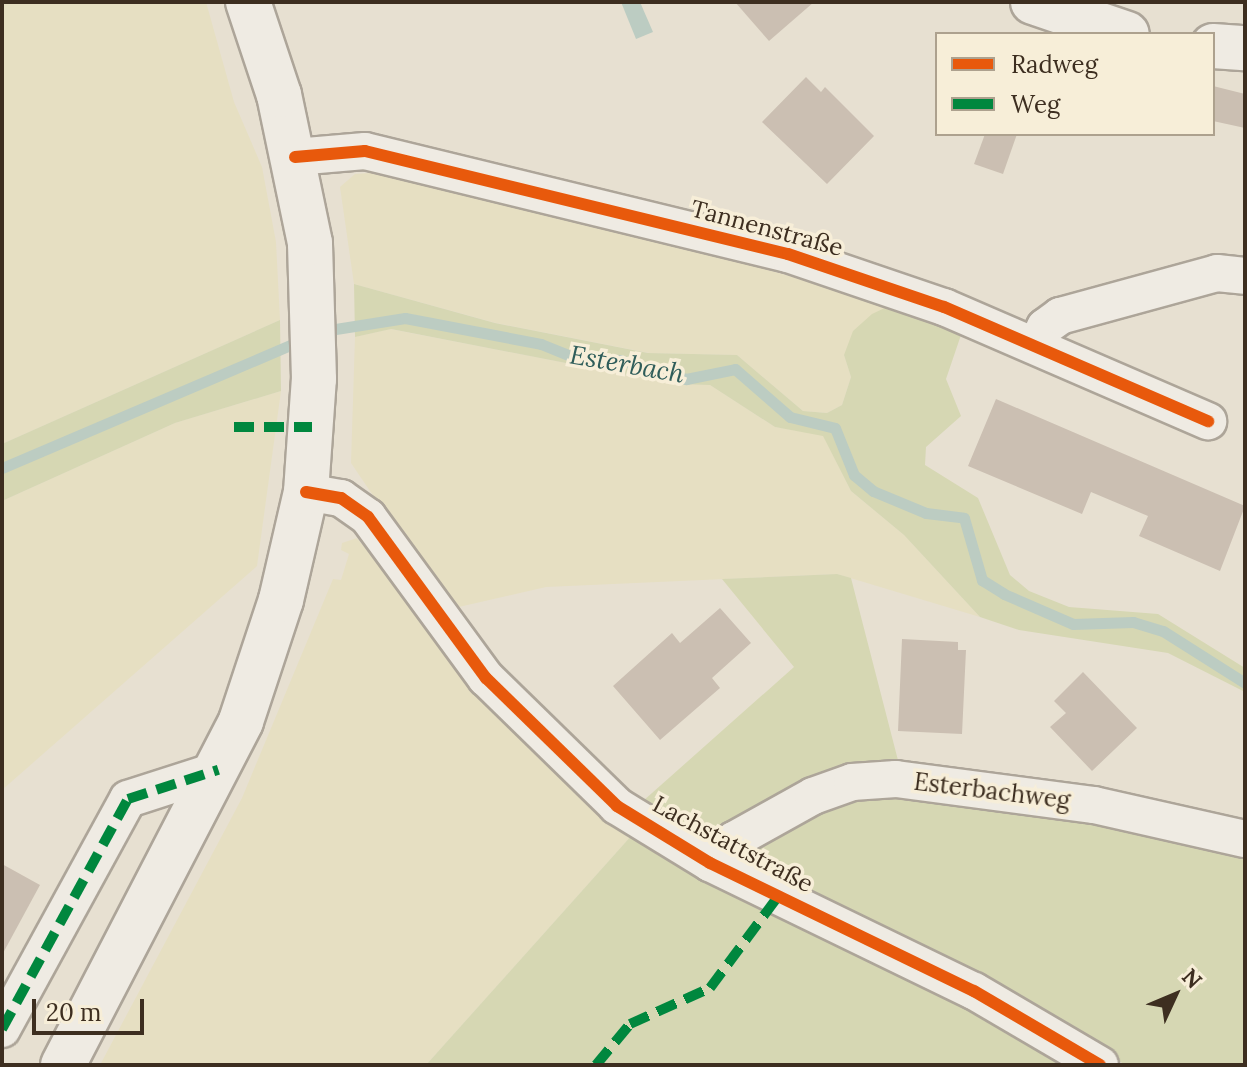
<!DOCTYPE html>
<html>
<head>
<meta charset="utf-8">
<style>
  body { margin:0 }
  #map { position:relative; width:1247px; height:1067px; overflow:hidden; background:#e7e0d1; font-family:Lora,serif }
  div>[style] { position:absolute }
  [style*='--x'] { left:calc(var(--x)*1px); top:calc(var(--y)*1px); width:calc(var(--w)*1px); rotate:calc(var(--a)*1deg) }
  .farmland>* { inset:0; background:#e6dfc2 }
  .green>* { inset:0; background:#d6d7b3 }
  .water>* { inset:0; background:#bcccc2 }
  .stream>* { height:11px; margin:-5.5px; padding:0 5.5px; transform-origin:5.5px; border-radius:5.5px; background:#bcccc2 }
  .building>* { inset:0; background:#cbbfb2 }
  .roads { filter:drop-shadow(2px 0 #ada599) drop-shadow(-2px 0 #ada599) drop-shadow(0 2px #ada599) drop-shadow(0 -2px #ada599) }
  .street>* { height:36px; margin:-18px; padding:0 18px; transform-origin:18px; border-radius:18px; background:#efebe3 }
  .secondary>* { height:44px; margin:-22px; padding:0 22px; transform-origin:22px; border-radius:22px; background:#efebe3 }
  .quiet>* { height:10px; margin-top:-5px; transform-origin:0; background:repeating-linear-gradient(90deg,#00873e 0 20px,transparent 0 30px) }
  .cycleway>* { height:12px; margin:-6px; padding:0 6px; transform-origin:6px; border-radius:6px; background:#e8590c }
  span { translate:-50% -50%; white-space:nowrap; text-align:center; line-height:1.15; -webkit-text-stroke:7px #f7eed8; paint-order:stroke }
  .street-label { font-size:24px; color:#3d2e20 }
  .water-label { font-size:26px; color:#2f5d5a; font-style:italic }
  .frame { position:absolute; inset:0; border:4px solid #3d2e20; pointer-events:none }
  .legend { position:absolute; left:935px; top:32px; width:280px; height:104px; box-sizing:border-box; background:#f7eed8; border:2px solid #ada18e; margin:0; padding:10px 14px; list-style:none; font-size:24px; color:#3d2e20 }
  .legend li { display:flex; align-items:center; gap:16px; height:40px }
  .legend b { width:40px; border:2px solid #ada18e }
  .north { position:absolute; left:1135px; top:955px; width:80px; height:80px; -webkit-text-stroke:6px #f7eed8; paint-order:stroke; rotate:46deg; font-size:22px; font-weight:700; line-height:32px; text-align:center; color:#3d2e20 }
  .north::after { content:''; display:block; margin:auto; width:28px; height:36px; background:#3d2e20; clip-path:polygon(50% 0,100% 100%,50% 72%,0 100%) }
  .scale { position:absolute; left:32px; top:999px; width:112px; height:36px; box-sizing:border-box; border:4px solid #3d2e20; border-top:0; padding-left:10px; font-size:24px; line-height:28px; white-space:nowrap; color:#3d2e20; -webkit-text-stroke:6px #f7eed8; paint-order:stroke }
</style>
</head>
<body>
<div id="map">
  <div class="farmland">
    <div style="clip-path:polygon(2px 2px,206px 2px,234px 102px,262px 167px,276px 242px,280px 320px,2px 444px)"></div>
    <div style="clip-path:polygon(385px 172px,635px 232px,891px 305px,844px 355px,851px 377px,842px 405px,827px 413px,803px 411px,737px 355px,649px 353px,496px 323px,354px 284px,340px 187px,355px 174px)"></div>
    <div style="clip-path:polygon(390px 329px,674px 384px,710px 385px,775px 427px,823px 435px,851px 491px,904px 535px,980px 617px,837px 574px,546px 587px,450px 609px,351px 463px,355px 337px)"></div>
    <div style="clip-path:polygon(281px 391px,257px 566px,2px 790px,2px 501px,175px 423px)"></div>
    <div style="clip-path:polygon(357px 538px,505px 725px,568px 786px,632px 835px,426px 1065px,100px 1065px,242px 798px,333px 579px,341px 580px,349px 554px,341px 550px,342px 543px)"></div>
  </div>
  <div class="green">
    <div style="clip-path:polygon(354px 284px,495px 323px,648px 353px,737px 355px,803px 411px,827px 413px,842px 405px,851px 377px,844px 355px,853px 331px,872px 314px,891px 305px,962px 332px,946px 379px,961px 416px,926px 447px,925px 465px,978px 498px,1010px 575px,1029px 591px,1069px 607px,1158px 614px,1245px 668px,1245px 692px,1168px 653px,1019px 630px,980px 617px,904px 535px,851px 491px,823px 436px,775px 427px,710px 385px,674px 384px,391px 329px,355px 337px)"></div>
    <div style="clip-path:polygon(280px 320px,281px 391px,175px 423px,2px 501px,2px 444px)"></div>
    <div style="clip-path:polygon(837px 574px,851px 578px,900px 768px,698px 839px,643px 801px,794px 667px,722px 579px)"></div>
    <div style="clip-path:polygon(886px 784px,1245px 847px,1245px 1065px,1125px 1065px,1078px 1032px,733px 856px,750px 839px)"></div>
    <div style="clip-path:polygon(632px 835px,940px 990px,1076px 1065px,426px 1065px)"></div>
  </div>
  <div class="water">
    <div style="clip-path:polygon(621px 2px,640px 2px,653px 32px,636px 39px)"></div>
  </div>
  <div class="stream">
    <div style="--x:323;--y:331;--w:83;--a:-9"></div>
    <div style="--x:405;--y:318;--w:138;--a:10.8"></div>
    <div style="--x:541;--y:344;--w:37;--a:22"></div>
    <div style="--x:575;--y:358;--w:45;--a:2.5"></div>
    <div style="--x:620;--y:360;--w:69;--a:16.1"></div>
    <div style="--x:686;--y:379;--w:50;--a:-11.5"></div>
    <div style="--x:735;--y:369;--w:73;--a:41.1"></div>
    <div style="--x:790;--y:417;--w:46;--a:13.7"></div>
    <div style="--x:835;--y:428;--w:51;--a:68"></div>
    <div style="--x:854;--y:475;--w:25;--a:40"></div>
    <div style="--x:873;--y:491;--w:57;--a:22.5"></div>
    <div style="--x:926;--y:513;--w:38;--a:7"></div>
    <div style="--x:964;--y:518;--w:65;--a:73.8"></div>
    <div style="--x:982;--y:580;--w:26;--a:32"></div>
    <div style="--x:1004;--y:594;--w:75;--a:23.5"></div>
    <div style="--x:1073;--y:624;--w:60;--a:-1.9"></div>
    <div style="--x:1133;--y:622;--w:31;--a:17"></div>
    <div style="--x:1163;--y:631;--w:97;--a:32.4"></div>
    <div style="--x:2;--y:468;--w:328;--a:-23.1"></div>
  </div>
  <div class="building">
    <div style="clip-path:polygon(735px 2px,814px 2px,769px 41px)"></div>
    <div style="clip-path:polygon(806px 77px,821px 92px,825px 87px,874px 136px,827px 184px,762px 122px)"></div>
    <div style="clip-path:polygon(1213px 86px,1245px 94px,1245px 128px,1213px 121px)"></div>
    <div style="clip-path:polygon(985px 134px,1017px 134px,1003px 174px,974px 164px)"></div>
    <div style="clip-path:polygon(996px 399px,1245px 506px,1220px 571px,1139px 536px,1148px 516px,1091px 492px,1082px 514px,968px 466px)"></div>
    <div style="clip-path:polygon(720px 608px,751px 643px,712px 678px,720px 688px,660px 740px,613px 686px,672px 633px,680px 643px)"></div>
    <div style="clip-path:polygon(902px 639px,958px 642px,958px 650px,966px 650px,962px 734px,898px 731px)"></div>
    <div style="clip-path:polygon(1083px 672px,1137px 728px,1092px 771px,1050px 727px,1066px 713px,1054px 701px)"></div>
    <div style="clip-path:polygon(2px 864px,40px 885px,2px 955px)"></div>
  </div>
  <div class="roads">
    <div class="street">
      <div style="--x:295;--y:157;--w:70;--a:-4.9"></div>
      <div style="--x:365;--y:151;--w:435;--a:13.7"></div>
      <div style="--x:788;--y:254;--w:165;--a:18.8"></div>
      <div style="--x:944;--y:307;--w:288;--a:23.4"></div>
      <div style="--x:1037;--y:343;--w:18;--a:-63"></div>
      <div style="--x:1045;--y:327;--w:19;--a:-36"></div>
      <div style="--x:1060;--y:316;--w:163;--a:-15.3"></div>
      <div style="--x:1217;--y:273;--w:28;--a:6"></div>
      <div style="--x:306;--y:492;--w:36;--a:10"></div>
      <div style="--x:341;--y:498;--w:33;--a:35"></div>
      <div style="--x:368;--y:517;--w:200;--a:53.8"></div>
      <div style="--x:486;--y:678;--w:183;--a:44.3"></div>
      <div style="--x:617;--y:806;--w:109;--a:31.5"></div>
      <div style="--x:710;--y:863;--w:293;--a:25.9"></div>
      <div style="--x:974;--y:991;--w:146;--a:30.4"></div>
      <div style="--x:710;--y:863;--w:33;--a:-44"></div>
      <div style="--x:734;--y:840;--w:90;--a:-29.1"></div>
      <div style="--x:813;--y:796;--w:41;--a:-19.7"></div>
      <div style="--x:852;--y:782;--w:44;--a:-3.9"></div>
      <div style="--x:896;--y:779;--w:200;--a:7.5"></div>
      <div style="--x:1094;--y:805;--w:155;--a:12.7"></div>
      <div style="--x:2;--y:1029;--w:262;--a:-61.3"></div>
      <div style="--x:128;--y:799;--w:95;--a:-17.9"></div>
    </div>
    <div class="secondary">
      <div style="--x:1033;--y:2;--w:99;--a:18.8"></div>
      <div style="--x:1213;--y:46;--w:32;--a:4"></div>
      <div style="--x:63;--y:1065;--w:387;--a:-62.6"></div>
      <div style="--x:241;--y:721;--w:127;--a:-71.7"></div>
      <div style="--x:281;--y:600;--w:111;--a:-77"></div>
      <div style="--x:306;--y:492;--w:113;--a:-86"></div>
      <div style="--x:314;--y:379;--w:136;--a:-91.7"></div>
      <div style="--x:310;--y:243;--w:151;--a:-101.8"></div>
      <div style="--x:279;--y:95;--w:98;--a:-108.4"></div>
    </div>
  </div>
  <div class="quiet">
    <div style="--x:234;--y:427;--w:78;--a:0"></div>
    <div style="--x:2;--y:1029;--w:262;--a:-61.3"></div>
    <div style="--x:128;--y:799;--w:95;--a:-17.9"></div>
    <div style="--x:596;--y:1065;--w:53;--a:-50.3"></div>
    <div style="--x:630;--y:1024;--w:88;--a:-24.2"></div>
    <div style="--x:710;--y:988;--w:116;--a:-53.4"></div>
  </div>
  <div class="cycleway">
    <div style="--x:295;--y:157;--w:70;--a:-4.9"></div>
    <div style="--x:365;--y:151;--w:435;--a:13.7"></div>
    <div style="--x:788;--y:254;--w:165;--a:18.8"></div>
    <div style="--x:944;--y:307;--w:288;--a:23.4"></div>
    <div style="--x:306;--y:492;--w:36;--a:10"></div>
    <div style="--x:341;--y:498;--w:33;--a:35"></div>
    <div style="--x:368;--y:517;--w:200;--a:53.8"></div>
    <div style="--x:486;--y:678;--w:183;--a:44.3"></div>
    <div style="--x:617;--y:806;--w:109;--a:31.5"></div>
    <div style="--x:710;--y:863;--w:293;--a:25.9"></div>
    <div style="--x:974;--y:991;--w:146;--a:30.4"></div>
  </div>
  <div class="street-label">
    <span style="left:767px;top:228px;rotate:15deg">Tannenstraße</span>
    <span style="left:992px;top:791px;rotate:7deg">Esterbachweg</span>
    <span style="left:733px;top:844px;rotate:28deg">Lachstattstraße</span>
  </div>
  <div class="water-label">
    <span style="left:627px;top:364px;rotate:10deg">Esterbach</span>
  </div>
  <div class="frame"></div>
  <ul class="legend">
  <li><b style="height:10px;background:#e8590c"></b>Radweg</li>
  <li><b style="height:10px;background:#00873e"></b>Weg</li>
  </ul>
  <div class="north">N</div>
  <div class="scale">20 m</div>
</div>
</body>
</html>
